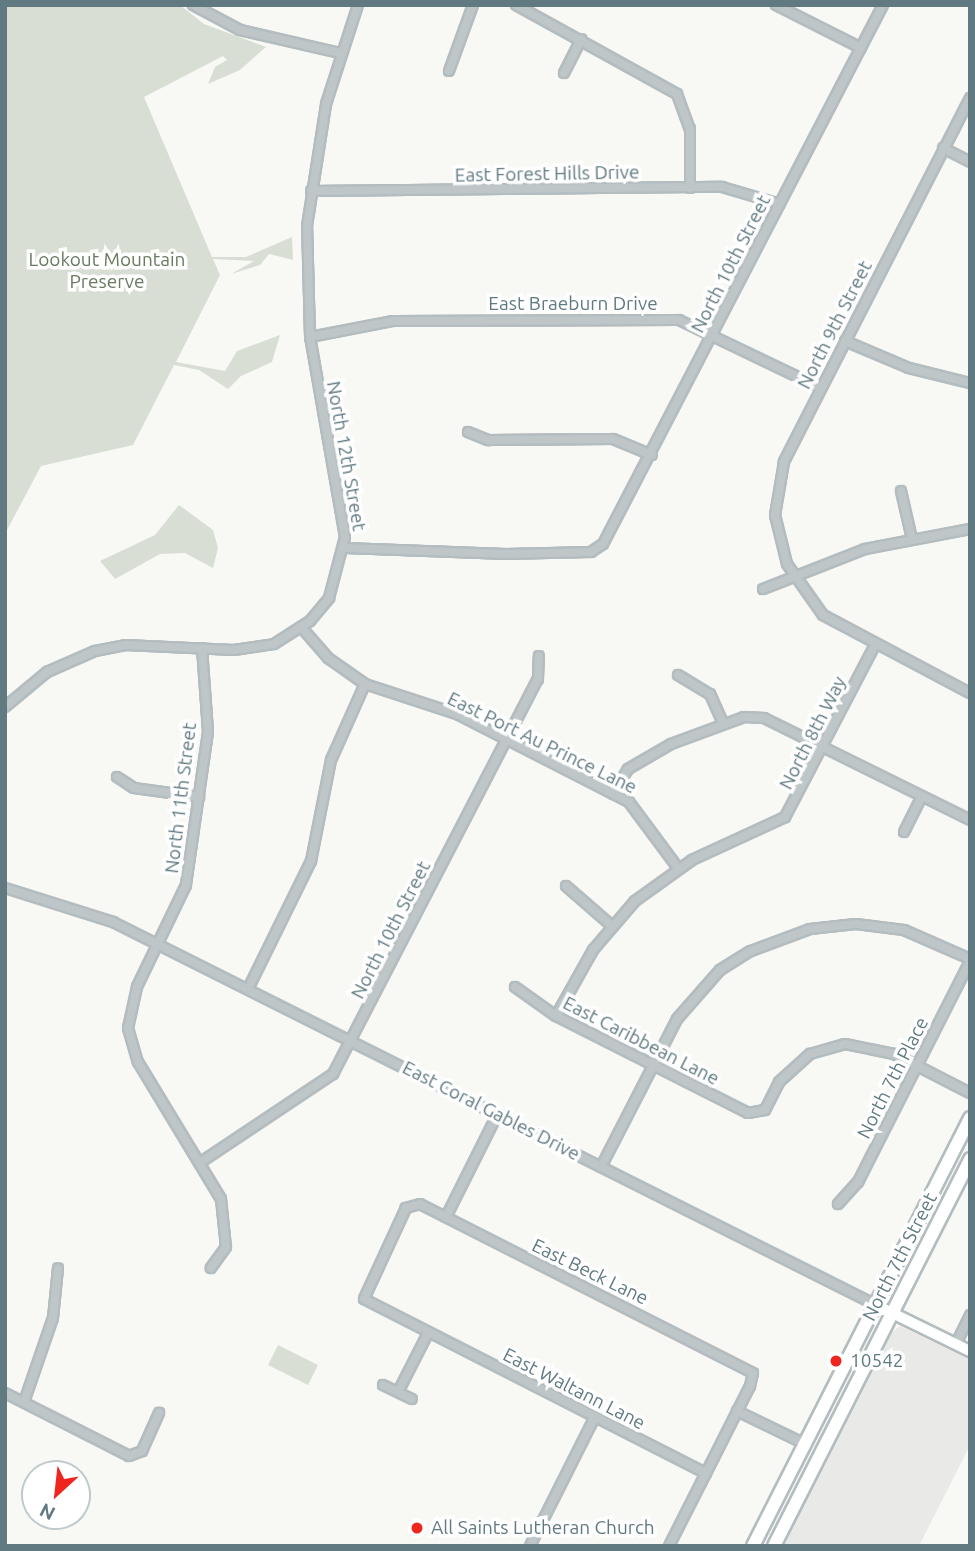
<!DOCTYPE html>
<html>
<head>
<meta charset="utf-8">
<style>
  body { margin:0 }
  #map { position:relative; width:975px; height:1551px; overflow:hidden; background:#f8f8f5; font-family:Ubuntu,sans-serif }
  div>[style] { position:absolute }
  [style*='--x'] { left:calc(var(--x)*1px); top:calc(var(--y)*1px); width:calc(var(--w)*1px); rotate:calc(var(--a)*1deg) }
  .built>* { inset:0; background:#e9e9e8 }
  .green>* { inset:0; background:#d9ded4 }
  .roads { filter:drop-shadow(2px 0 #b3bcbf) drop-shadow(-2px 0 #b3bcbf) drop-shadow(0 2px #b3bcbf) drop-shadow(0 -2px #b3bcbf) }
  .street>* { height:8px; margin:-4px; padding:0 4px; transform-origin:4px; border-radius:4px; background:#bec6c8 }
  .secondary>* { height:10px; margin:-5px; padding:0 5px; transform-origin:5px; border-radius:5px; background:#fff }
  .primary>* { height:12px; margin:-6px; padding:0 6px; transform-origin:6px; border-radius:6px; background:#fff }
  .dots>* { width:19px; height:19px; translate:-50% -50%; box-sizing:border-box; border:4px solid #fff; border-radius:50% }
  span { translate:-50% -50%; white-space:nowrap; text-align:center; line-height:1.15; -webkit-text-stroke:7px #fff; paint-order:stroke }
  .street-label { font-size:19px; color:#617a82 }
  .park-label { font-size:19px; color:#6a7a60 }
  .poi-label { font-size:19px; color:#617a82 }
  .left { translate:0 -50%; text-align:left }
  .frame { position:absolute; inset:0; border:7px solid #617a82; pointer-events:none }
  .north { position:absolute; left:21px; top:1460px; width:70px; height:70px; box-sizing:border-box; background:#fff; border:2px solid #c0cacd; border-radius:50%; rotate:207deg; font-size:19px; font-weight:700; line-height:28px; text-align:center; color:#617a82 }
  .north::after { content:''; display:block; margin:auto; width:24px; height:32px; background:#ef261e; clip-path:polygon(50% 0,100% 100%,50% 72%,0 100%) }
</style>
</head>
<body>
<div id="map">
  <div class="built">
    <div style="clip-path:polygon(900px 1326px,970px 1360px,970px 1445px,919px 1546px,781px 1546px,886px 1337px)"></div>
  </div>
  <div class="green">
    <div style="clip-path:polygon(5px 5px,180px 5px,204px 24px,266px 47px,240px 70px,208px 84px,215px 67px,227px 60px,223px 56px,144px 97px,212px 257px,246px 257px,292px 237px,293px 260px,269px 254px,260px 265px,231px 274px,254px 261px,213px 259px,220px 275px,176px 362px,225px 371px,237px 351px,280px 335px,272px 362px,241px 376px,228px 389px,199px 370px,174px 365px,133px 445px,41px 466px,5px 534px)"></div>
    <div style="clip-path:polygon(179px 505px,213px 530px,218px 548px,213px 568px,185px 553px,160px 554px,115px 579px,100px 561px,155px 535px)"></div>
    <div style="clip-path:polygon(278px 1345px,318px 1365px,308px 1385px,268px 1365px)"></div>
  </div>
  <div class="roads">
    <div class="street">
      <div style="--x:193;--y:5;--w:53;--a:28"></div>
      <div style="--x:240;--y:30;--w:103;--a:13"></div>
      <div style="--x:516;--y:5;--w:184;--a:28.9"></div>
      <div style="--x:677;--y:94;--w:37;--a:70"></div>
      <div style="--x:690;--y:129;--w:59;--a:90"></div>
      <div style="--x:776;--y:5;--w:95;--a:26.8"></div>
      <div style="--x:449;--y:71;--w:70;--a:-70"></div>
      <div style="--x:564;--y:73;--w:38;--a:-63"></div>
      <div style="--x:970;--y:98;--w:409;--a:117.1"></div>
      <div style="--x:784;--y:462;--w:54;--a:99.6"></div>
      <div style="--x:775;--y:515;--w:50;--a:76.2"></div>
      <div style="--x:787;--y:564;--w:62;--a:54.8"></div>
      <div style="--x:823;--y:615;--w:166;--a:28"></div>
      <div style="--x:943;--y:148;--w:30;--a:27"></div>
      <div style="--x:311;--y:191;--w:411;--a:-0.6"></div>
      <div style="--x:722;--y:187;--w:60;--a:16.3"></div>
      <div style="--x:310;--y:337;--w:85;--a:-10.9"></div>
      <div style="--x:393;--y:321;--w:286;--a:-0.2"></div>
      <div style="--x:679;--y:320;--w:157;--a:25.6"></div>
      <div style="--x:845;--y:341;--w:69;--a:22.9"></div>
      <div style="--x:909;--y:368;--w:63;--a:13.8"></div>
      <div style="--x:468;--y:432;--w:22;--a:22"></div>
      <div style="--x:488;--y:440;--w:125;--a:-0.5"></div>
      <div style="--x:613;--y:439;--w:42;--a:22.3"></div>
      <div style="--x:901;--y:491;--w:49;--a:77.1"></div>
      <div style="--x:345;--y:548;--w:161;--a:2.1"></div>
      <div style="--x:506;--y:554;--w:85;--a:-1.3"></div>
      <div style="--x:591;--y:552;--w:14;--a:-34"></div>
      <div style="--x:603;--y:544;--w:607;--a:-62.55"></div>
      <div style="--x:763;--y:589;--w:110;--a:-21.4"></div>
      <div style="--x:865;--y:549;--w:107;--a:-10.8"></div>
      <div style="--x:302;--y:628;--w:40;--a:49"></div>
      <div style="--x:328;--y:658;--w:45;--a:35.1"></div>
      <div style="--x:365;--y:684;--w:97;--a:18.1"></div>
      <div style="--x:457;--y:714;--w:193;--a:27.1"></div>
      <div style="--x:629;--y:802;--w:82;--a:53.4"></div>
      <div style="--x:202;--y:648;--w:84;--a:85.9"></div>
      <div style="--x:208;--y:732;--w:155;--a:98.2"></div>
      <div style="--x:186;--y:885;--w:113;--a:115.7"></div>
      <div style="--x:137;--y:987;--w:42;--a:102.4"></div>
      <div style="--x:128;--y:1028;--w:35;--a:74"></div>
      <div style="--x:138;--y:1062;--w:160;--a:58.8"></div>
      <div style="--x:221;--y:1199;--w:48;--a:84.1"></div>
      <div style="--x:226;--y:1247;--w:26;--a:126"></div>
      <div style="--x:678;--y:675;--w:37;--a:31"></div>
      <div style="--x:710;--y:694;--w:32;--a:66"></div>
      <div style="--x:5;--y:707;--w:55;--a:-39.8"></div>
      <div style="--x:47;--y:672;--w:52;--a:-23.6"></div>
      <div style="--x:95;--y:651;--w:31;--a:-11"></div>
      <div style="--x:125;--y:645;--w:109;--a:2.6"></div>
      <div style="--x:234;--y:650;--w:40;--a:-8.5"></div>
      <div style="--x:274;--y:644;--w:43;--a:-32.6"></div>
      <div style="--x:310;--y:621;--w:30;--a:-50"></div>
      <div style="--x:329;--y:598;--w:63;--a:-75.3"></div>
      <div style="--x:345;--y:537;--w:203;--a:-99.9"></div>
      <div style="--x:310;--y:337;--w:111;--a:-91.5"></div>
      <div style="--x:307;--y:226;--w:123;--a:-81.1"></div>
      <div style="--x:326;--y:104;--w:104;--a:-72.1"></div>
      <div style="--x:117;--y:777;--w:20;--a:33"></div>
      <div style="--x:134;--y:788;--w:66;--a:7.9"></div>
      <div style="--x:613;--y:794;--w:29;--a:-59"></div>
      <div style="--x:628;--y:769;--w:50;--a:-30.2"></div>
      <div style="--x:671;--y:744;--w:78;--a:-20.3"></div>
      <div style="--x:744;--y:717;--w:20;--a:3"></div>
      <div style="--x:764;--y:718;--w:230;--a:26.3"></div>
      <div style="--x:904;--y:832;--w:40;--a:-63.4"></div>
      <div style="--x:566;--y:886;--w:61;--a:41"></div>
      <div style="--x:5;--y:888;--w:113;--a:17.5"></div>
      <div style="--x:113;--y:922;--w:854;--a:26.66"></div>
      <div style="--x:515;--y:987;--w:50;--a:35.3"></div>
      <div style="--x:556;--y:1016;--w:215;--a:26.8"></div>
      <div style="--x:748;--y:1113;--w:17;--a:-10"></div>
      <div style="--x:765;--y:1110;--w:31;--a:-63"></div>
      <div style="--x:779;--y:1082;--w:42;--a:-42.1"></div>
      <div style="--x:810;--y:1054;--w:36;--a:-16"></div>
      <div style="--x:845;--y:1044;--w:50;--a:11.5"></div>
      <div style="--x:894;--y:1054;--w:85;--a:27.2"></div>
      <div style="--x:248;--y:989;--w:143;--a:-63.8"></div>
      <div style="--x:311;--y:861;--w:103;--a:-78.8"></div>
      <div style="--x:331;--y:760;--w:83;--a:-65.9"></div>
      <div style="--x:556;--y:1016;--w:76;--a:-60.7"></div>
      <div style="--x:593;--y:950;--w:65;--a:-49.4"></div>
      <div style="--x:635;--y:901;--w:70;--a:-35.7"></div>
      <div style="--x:692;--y:860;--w:102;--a:-24.8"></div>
      <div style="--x:785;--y:817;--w:194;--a:-62.4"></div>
      <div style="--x:201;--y:1162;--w:159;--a:-33.7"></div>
      <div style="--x:333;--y:1074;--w:445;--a:-62.6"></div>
      <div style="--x:538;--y:679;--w:23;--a:-88"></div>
      <div style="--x:601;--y:1167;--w:166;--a:-62.8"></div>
      <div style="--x:677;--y:1019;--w:65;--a:-48.7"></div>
      <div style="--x:720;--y:970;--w:36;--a:-32"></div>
      <div style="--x:751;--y:951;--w:63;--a:-20.4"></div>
      <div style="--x:810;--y:929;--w:46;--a:-6.2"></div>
      <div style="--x:856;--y:924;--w:48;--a:7.1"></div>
      <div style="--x:904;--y:930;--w:72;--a:23.7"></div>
      <div style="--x:838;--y:1204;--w:30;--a:-48"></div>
      <div style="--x:858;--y:1182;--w:248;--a:-63.1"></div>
      <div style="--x:446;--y:1217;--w:114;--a:-63.4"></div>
      <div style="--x:956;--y:1344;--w:32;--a:-64"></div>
      <div style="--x:383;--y:1385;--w:32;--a:26"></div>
      <div style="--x:398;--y:1392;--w:66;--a:-63"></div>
      <div style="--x:5;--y:1393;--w:139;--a:26.9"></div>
      <div style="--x:129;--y:1456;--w:14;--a:-21"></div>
      <div style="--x:142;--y:1451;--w:42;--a:-65.9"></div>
      <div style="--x:24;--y:1402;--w:89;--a:-71"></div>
      <div style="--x:53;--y:1318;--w:50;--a:-84.3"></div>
      <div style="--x:737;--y:1411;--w:76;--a:25.9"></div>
      <div style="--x:530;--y:1546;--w:144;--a:-63.3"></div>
      <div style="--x:669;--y:1546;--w:71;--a:-63.1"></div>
      <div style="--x:701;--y:1483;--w:109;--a:-63.2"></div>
      <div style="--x:750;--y:1386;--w:13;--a:-77"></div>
      <div style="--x:753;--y:1373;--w:373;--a:-153.1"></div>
      <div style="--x:420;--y:1204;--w:15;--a:164"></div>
      <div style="--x:406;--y:1208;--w:100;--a:114.8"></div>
      <div style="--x:364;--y:1299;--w:384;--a:27"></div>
    </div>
    <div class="secondary">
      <div style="--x:876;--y:1305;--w:105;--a:26.1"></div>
    </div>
    <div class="primary">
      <div style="--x:753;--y:1546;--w:480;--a:-63.1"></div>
      <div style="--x:774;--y:1546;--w:434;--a:-63.1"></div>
    </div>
  </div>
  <div class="dots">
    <div style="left:836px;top:1361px;background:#ef261e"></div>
    <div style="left:417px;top:1528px;background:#ef261e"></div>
  </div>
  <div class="street-label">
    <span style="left:547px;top:174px;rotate:-1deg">East Forest Hills Drive</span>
    <span style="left:731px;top:264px;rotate:-63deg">North 10th Street</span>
    <span style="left:573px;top:304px">East Braeburn Drive</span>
    <span style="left:835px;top:325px;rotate:-63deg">North 9th Street</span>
    <span style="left:346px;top:456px;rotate:80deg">North 12th Street</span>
    <span style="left:813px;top:733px;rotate:-63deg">North 8th Way</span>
    <span style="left:542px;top:743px;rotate:26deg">East Port Au Prince Lane</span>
    <span style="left:181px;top:798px;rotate:-83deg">North 11th Street</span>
    <span style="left:391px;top:930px;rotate:-63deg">North 10th Street</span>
    <span style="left:641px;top:1041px;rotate:27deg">East Caribbean Lane</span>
    <span style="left:893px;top:1078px;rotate:-63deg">North 7th Place</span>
    <span style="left:491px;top:1111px;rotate:27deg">East Coral Gables Drive</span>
    <span style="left:900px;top:1257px;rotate:-63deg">North 7th Street</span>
    <span style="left:590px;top:1272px;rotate:26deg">East Beck Lane</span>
    <span style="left:574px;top:1389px;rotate:27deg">East Waltann Lane</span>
  </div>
  <div class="park-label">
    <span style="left:107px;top:271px">Lookout Mountain<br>Preserve</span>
  </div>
  <div class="poi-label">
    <span class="left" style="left:850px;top:1361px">10542</span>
    <span class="left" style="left:431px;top:1528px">All Saints Lutheran Church</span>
  </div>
  <div class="frame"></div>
  <div class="north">N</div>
</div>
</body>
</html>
